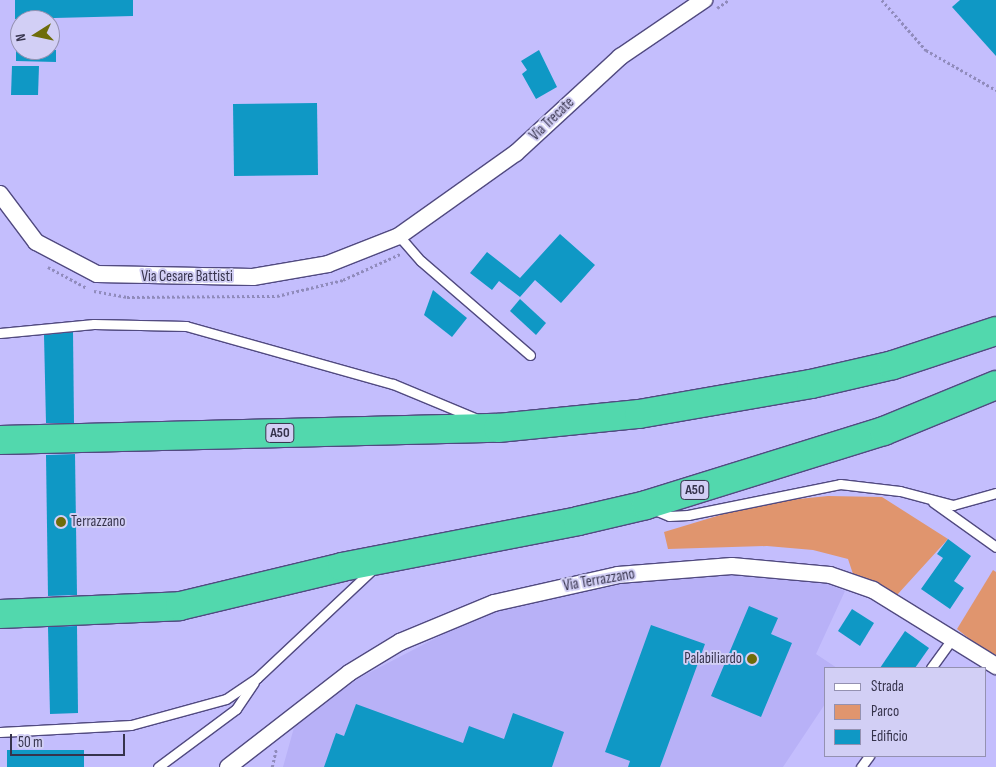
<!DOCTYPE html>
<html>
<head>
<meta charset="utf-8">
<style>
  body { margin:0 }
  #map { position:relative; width:996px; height:767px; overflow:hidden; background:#c4befd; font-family:"Sofia Sans Condensed",sans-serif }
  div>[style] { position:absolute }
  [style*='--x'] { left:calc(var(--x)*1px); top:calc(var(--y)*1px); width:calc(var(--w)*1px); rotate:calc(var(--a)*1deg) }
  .built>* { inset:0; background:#b8b1f7 }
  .green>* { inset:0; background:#e0956e }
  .building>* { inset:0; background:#0f98c5 }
  .path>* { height:2.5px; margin-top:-1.25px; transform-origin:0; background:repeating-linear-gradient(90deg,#908bbc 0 2.5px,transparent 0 5px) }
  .roads { filter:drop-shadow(1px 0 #514a80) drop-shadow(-1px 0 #514a80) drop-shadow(0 1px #514a80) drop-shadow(0 -1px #514a80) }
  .lane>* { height:9px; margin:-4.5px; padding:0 4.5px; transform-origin:4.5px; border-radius:4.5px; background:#fff }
  .street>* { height:16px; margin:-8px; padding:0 8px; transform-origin:8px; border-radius:8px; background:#fff }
  .highway>* { height:28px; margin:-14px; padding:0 14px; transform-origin:14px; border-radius:14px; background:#52d8ad }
  .dots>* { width:14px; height:14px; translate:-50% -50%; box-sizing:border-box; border:2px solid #d2cff5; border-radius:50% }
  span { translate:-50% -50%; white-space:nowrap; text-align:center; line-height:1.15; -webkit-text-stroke:4px #d2cff5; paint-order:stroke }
  .shield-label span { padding:1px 4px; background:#d2cff5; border:1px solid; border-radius:4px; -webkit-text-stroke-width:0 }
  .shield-label { font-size:14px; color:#36334c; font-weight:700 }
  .street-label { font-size:15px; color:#36334c }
  .poi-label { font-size:15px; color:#36334c }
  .left { translate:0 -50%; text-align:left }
  .right { translate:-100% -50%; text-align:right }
  .legend { position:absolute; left:824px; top:667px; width:162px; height:90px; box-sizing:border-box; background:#d2cff5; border:1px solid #9491b1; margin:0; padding:6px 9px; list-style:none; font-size:15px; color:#36334c }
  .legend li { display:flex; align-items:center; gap:10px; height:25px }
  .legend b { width:25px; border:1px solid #9491b1 }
  .north { position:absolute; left:10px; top:10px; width:50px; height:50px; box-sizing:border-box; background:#d2cff5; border:1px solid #9491b1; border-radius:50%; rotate:260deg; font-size:14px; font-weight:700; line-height:20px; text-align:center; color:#36334c }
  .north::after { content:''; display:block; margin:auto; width:18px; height:22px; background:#6e6c0a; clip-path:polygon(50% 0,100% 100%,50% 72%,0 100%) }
  .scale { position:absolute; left:10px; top:734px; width:115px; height:22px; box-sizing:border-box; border:2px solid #36334c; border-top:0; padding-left:6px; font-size:15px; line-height:18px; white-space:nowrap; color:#36334c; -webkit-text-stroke:4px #d2cff5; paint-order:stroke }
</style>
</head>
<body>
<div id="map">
  <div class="built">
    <div style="clip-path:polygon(754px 573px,823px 582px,845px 591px,816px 654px,837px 668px,825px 668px,825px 704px,783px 767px,283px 767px,295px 724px,359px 678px,484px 613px,637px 581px)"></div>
  </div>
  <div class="green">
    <div style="clip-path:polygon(828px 496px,882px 497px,948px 539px,897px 595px,853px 574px,848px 559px,813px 550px,767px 546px,668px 549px,664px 532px,760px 503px)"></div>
    <div style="clip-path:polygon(993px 570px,996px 572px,996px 660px,957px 629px)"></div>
  </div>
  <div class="building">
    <div style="clip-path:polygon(15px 0,133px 0,133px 16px,15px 19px)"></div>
    <div style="clip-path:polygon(960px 0,996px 0,996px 56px,952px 7px)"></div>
    <div style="clip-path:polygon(16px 50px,56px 50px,56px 62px,16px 61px)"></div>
    <div style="clip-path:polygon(539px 50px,557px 87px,536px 99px,522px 74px,527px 70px,521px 61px)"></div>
    <div style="clip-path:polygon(12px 66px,39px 66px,38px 95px,11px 95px)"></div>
    <div style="clip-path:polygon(317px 103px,318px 175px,234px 176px,233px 104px)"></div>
    <div style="clip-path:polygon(560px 234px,595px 265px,561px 303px,535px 280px,520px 297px,499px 281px,492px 290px,470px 273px,487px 252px,520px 278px)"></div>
    <div style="clip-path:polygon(433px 290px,467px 318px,452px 337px,424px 315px)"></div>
    <div style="clip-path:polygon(520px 299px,546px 323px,536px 335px,510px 311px)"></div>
    <div style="clip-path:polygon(73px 332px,74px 423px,46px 423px,44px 335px)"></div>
    <div style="clip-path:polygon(75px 454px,77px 595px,48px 596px,46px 455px)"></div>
    <div style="clip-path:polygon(948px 539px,971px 556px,954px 581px,964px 588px,950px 609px,921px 589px,943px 558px,937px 554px)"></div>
    <div style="clip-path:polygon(749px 606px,778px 618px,771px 634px,792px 643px,761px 717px,711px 696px)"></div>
    <div style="clip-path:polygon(852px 609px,874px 623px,860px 646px,838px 631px)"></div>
    <div style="clip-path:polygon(651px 625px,705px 644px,660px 767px,628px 767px,630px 761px,605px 752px)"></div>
    <div style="clip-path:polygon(77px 626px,78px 713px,50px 714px,48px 627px)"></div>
    <div style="clip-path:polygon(905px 631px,929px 648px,915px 668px,880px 668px)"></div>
    <div style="clip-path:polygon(356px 704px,463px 743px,469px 726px,504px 739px,513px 713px,564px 732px,552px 767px,324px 767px,336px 733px,344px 736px)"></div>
    <div style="clip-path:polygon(7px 750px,84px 750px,84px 767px,7px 767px)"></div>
  </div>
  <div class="path">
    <div style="--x:882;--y:0;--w:67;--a:48.7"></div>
    <div style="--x:926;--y:50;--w:81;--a:29.7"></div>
    <div style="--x:717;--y:8;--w:14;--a:-34"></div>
    <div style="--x:48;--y:267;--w:44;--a:28.3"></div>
    <div style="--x:94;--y:291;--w:34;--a:10"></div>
    <div style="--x:127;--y:297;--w:150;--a:-0.4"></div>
    <div style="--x:277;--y:296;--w:68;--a:-13.6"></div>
    <div style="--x:343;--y:280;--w:63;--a:-24.5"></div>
    <div style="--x:272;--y:767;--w:18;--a:-77"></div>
  </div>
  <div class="roads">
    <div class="lane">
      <div style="--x:399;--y:236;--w:33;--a:49"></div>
      <div style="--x:421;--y:261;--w:144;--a:40.8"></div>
      <div style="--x:0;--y:333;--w:94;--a:-5.5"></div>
      <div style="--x:94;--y:324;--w:92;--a:1.2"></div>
      <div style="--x:186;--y:326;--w:215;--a:15.7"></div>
      <div style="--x:393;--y:384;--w:91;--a:22.6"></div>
      <div style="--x:933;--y:502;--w:77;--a:35.5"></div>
      <div style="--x:655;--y:510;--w:15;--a:23"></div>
      <div style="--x:669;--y:516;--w:19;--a:-3"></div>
      <div style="--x:688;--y:515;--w:155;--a:-11.5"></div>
      <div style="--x:840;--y:484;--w:60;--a:6.7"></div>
      <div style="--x:900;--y:491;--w:55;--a:14.8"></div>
      <div style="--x:953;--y:505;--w:45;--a:-15.6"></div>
      <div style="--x:931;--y:668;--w:36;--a:-54"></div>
      <div style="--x:0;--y:732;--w:131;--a:-3.1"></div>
      <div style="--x:131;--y:725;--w:98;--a:-15.3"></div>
      <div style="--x:226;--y:699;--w:37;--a:-34"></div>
      <div style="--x:257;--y:678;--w:161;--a:-43.2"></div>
      <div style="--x:158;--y:767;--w:97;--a:-36.6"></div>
      <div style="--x:236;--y:709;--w:32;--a:-56"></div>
      <div style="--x:861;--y:767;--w:14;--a:-54"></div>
    </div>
    <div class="street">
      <div style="--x:0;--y:194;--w:60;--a:53.1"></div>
      <div style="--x:36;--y:242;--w:69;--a:27.7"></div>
      <div style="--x:97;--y:274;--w:156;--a:1.1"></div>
      <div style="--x:253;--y:277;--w:76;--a:-9.8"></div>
      <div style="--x:328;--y:264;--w:76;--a:-21.5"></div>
      <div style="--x:399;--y:236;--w:143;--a:-35.4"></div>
      <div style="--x:516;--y:153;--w:142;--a:-42.7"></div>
      <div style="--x:620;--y:57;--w:102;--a:-34.2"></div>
      <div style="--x:228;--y:767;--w:153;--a:-37.8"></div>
      <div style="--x:349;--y:673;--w:60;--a:-31.3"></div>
      <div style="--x:400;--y:642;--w:102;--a:-22.5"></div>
      <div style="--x:494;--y:603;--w:127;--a:-12.7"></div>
      <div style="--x:618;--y:575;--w:114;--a:-4.5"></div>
      <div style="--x:732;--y:566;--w:98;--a:5.2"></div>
      <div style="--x:830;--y:575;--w:46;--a:19.2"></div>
      <div style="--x:873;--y:590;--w:145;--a:31.7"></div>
    </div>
    <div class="highway">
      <div style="--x:0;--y:440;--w:498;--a:-1.4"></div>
      <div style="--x:498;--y:428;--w:142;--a:-5.7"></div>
      <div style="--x:639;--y:414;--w:175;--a:-9.9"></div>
      <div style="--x:811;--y:384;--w:84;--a:-13"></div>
      <div style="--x:893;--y:365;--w:108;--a:-18.3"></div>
      <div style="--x:0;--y:614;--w:180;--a:-2.5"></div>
      <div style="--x:180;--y:606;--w:167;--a:-13.5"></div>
      <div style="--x:342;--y:567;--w:240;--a:-11"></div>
      <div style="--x:578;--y:521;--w:70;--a:-13.2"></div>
      <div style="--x:646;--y:505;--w:249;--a:-17.3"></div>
      <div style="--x:884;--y:431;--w:121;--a:-22.3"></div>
    </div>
  </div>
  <div class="dots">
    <div style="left:61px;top:522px;background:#6e6c0a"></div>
    <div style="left:752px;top:659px;background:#6e6c0a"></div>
  </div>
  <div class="shield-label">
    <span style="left:280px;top:433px">A50</span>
    <span style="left:695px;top:490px">A50</span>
  </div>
  <div class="street-label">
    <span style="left:552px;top:119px;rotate:-44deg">Via Trecate</span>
    <span style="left:187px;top:277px">Via Cesare Battisti</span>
    <span style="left:599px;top:580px;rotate:-10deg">Via Terrazzano</span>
  </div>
  <div class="poi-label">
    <span class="left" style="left:71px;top:522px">Terrazzano</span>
    <span class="right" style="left:742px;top:659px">Palabiliardo</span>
  </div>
  <ul class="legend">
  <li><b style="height:6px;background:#fff"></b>Strada</li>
  <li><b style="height:14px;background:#e0956e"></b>Parco</li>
  <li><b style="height:14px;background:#0f98c5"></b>Edificio</li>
  </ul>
  <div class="north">N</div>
  <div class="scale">50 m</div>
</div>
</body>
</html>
